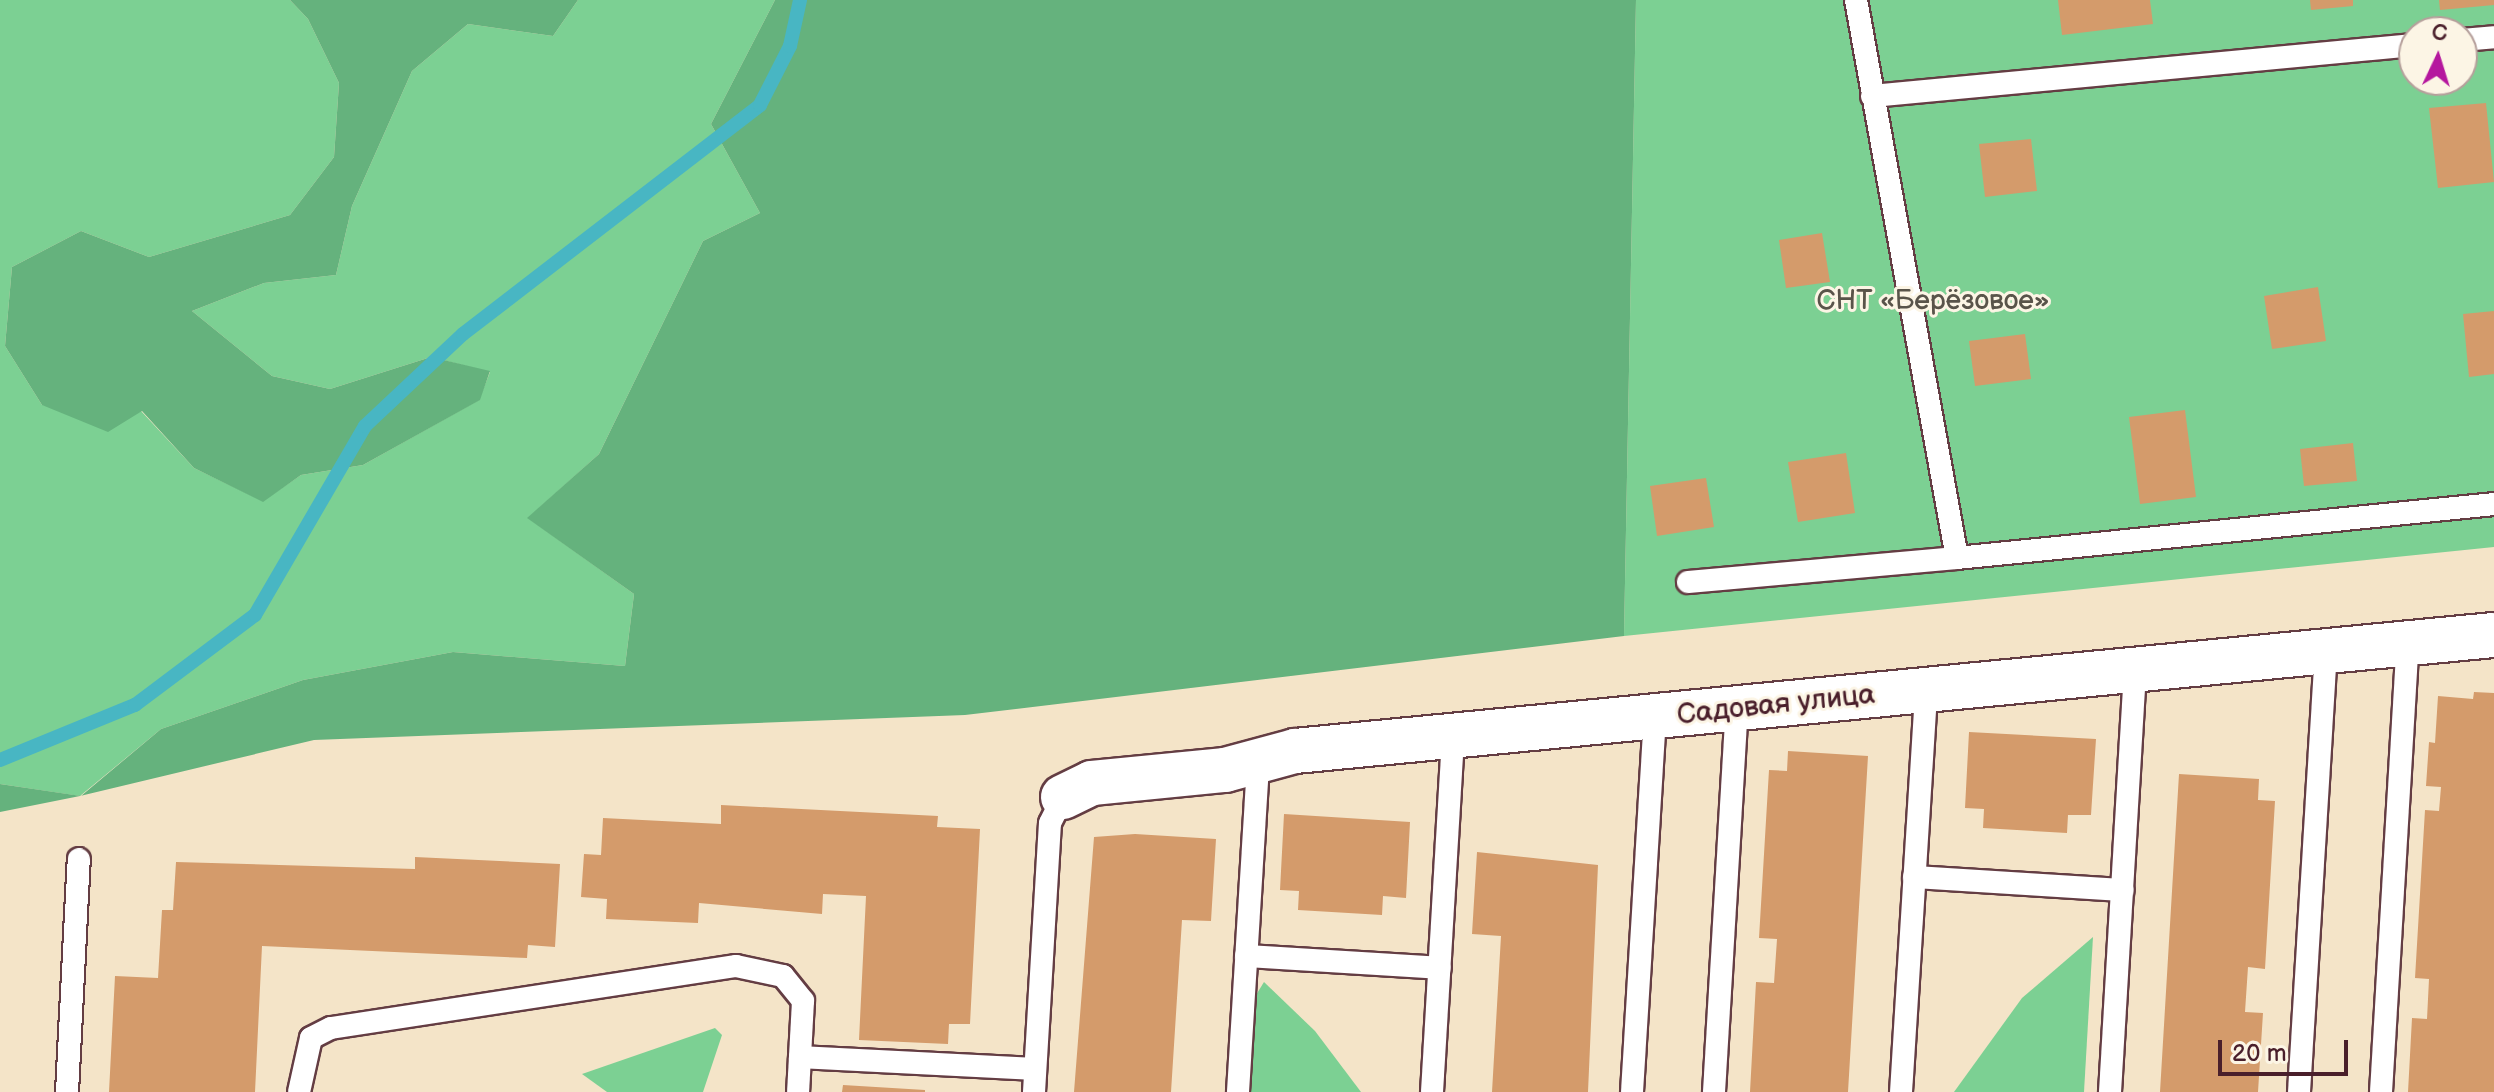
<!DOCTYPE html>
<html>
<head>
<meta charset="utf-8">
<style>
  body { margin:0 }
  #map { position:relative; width:2494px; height:1092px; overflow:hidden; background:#f4e4c8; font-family:"Balsamiq Sans",sans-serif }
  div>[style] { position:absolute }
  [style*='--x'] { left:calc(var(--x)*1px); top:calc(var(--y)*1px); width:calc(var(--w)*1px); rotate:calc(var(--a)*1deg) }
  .green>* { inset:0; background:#7cd093 }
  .forest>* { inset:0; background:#65b27d }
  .stream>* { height:14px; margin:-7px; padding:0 7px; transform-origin:7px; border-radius:7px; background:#48b6c3 }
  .building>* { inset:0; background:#d49b6b }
  .roads { filter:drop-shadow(2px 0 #643d43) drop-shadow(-2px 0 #643d43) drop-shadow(0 2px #643d43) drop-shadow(0 -2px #643d43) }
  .service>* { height:22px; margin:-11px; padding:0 11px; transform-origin:11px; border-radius:11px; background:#fff }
  .minor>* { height:44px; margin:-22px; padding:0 22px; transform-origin:22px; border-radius:22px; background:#fff }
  span { translate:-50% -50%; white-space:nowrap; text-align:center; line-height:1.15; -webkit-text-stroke:6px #fcf5e5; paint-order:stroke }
  .park-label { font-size:28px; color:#59544a }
  .street-label { font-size:28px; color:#4a1f2b }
  .north { position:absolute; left:2398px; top:16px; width:80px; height:80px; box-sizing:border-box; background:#fcf5e5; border:2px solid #b59f9b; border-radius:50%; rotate:4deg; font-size:22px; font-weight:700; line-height:32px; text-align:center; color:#4a1f2b }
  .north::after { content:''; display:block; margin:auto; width:28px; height:36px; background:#b5179e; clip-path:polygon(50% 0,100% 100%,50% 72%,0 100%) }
  .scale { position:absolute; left:2218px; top:1040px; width:130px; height:36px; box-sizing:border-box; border:4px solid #4a1f2b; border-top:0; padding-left:10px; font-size:24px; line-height:28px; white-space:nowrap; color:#4a1f2b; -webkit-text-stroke:6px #fcf5e5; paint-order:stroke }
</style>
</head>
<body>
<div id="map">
  <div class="green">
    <div style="clip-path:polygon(0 0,290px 0,308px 19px,339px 83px,334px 157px,290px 215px,149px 257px,81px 231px,12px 267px,5px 346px,42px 405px,141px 411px,194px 468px,263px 501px,301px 475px,363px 465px,479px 400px,490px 372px,431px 357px,330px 389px,272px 376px,192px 311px,264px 283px,336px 275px,352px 206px,412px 71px,468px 24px,553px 36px,578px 0,775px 0,711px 124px,760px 213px,703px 241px,599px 454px,528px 518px,634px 594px,625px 666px,453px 652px,303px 680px,161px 729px,80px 796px,0 784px)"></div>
    <div style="clip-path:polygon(evenodd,1636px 0,2494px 0,2494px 547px,1624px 636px,1636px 0,2414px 32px,2462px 32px,2462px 80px,2414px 80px,2414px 32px)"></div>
    <div style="clip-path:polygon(2093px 937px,2084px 1092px,1954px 1092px,2022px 998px)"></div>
    <div style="clip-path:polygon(1264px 982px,1315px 1031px,1361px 1092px,1250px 1092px,1256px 995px)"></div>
    <div style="clip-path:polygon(715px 1028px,722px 1035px,703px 1092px,607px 1092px,582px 1074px)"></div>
  </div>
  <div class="forest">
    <div style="clip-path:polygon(290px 0,578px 0,553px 36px,468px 24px,412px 71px,352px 206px,336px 275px,264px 283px,192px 311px,272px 376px,330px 389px,431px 357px,490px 371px,480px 400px,363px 465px,301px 475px,263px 502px,194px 468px,142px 411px,108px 432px,42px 405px,5px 346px,12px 267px,81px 231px,149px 257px,290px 215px,334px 157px,339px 83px,308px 19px)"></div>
    <div style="clip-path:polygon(775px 0,1636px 0,1624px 636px,965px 715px,314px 740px,80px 796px,0 812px,0 784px,81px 796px,161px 729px,303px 680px,453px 652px,625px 666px,634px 594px,527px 518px,599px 454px,703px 241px,760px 213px,711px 124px)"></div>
  </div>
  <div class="stream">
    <div style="--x:0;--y:760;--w:146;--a:-22.2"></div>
    <div style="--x:135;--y:705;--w:150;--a:-36.9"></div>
    <div style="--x:255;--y:615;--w:219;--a:-59.8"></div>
    <div style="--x:365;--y:426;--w:134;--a:-43.2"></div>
    <div style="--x:463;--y:334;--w:375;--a:-37.6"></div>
    <div style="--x:760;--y:105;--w:66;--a:-63"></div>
    <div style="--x:790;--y:46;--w:47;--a:-77.7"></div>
  </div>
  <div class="building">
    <div style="clip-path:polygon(2058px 0,2150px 0,2153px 24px,2062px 35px)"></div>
    <div style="clip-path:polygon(2310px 0,2353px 0,2353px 6px,2311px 10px)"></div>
    <div style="clip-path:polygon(2439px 0,2494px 0,2494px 5px,2440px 10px)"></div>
    <div style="clip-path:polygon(2486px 103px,2494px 182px,2438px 188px,2429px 108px)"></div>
    <div style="clip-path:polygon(2031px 139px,2037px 191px,1985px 197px,1979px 144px)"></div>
    <div style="clip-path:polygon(1822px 233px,1830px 282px,1786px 288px,1779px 240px)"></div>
    <div style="clip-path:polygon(2318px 287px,2326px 341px,2272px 349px,2264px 296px)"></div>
    <div style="clip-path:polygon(2494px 311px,2494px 374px,2469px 377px,2463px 314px)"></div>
    <div style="clip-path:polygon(2025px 334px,2031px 379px,1975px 386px,1969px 341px)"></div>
    <div style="clip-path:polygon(2185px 410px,2196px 497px,2140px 504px,2129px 417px)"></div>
    <div style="clip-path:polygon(2353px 443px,2357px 481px,2304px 486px,2300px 449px)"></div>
    <div style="clip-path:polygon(1846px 453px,1855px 513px,1798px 522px,1788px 462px)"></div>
    <div style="clip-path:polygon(1706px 478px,1714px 527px,1657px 536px,1650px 486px)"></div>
    <div style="clip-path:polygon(2474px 692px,2494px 693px,2494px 1092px,2408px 1092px,2412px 1018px,2427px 1019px,2429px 979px,2415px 978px,2425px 810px,2439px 811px,2441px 787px,2426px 786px,2429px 742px,2435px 743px,2438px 696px,2473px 699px)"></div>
    <div style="clip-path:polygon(1969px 732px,2096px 739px,2091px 815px,2068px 815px,2067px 833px,1983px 828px,1984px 809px,1965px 808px)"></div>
    <div style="clip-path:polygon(1788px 751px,1868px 756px,1848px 1092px,1750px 1092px,1756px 982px,1774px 983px,1777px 939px,1759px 938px,1769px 770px,1787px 771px)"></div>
    <div style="clip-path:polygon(2179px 774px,2259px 779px,2258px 800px,2275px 801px,2265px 969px,2248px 967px,2245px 1012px,2263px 1013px,2258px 1092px,2160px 1092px)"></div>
    <div style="clip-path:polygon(721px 805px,938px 816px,937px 827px,980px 829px,970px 1024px,949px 1024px,948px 1044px,859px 1040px,866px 896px,823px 894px,822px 914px,699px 903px,698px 923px,606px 919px,607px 899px,581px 897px,584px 854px,601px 855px,603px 818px,721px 824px)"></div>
    <div style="clip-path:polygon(1284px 814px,1410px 822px,1406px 898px,1383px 896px,1382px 915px,1298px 910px,1299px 891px,1280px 890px)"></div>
    <div style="clip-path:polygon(1135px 834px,1216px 839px,1211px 921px,1182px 920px,1171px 1092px,1074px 1092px,1094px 837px)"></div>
    <div style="clip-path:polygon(1477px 852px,1598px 865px,1588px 1092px,1492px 1092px,1501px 936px,1472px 934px)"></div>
    <div style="clip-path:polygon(415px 857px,560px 864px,555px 947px,528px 945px,527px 958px,262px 946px,255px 1092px,109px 1092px,115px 976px,158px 978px,162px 910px,173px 910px,176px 862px,415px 869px)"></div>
    <div style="clip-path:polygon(843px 1085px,925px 1090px,925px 1092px,842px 1092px)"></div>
  </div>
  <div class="roads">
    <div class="service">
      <div style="--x:1856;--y:0;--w:567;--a:79.74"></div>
      <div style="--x:1957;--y:558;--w:540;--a:-5.74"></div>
      <div style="--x:2462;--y:40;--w:32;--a:-5"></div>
      <div style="--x:1872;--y:96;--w:544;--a:-5.38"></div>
      <div style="--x:1688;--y:582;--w:270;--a:-5.1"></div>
      <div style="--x:1914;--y:877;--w:209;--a:3.6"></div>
      <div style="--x:1246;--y:956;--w:194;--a:3.5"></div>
      <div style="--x:800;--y:1057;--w:235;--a:2.9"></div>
      <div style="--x:67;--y:1092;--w:233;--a:-87.1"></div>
      <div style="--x:299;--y:1092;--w:55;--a:-77.5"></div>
      <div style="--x:311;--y:1038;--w:22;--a:-27"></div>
      <div style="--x:331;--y:1028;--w:410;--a:-8.7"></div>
      <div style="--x:736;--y:966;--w:48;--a:12"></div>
      <div style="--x:783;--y:976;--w:32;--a:51"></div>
      <div style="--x:803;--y:1001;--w:91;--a:93.1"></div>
      <div style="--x:1034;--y:1092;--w:269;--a:-86.6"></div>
      <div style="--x:1050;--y:823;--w:29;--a:-63"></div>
      <div style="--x:1238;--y:1092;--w:331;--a:-86.5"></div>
      <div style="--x:1432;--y:1092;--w:357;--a:-86.6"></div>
      <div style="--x:1632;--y:1092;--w:376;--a:-86.5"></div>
      <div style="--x:1714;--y:1092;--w:384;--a:-86.6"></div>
      <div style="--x:1901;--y:1092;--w:403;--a:-86.4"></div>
      <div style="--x:2110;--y:1092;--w:423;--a:-86.6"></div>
      <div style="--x:2299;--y:1092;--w:441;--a:-86.5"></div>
      <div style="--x:2381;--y:1092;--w:450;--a:-86.6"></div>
    </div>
    <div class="minor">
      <div style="--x:1063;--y:797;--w:32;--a:-26"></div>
      <div style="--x:1092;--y:783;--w:134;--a:-5.6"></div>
      <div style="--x:1225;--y:770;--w:73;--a:-15.2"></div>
      <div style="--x:1295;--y:751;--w:1205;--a:-5.53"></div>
    </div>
  </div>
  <div class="park-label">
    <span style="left:1933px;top:301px">СНТ «Берёзовое»</span>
  </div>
  <div class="street-label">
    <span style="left:1776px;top:705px;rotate:-6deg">Садовая улица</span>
  </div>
  <div class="north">С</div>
  <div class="scale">20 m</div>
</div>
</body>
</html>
